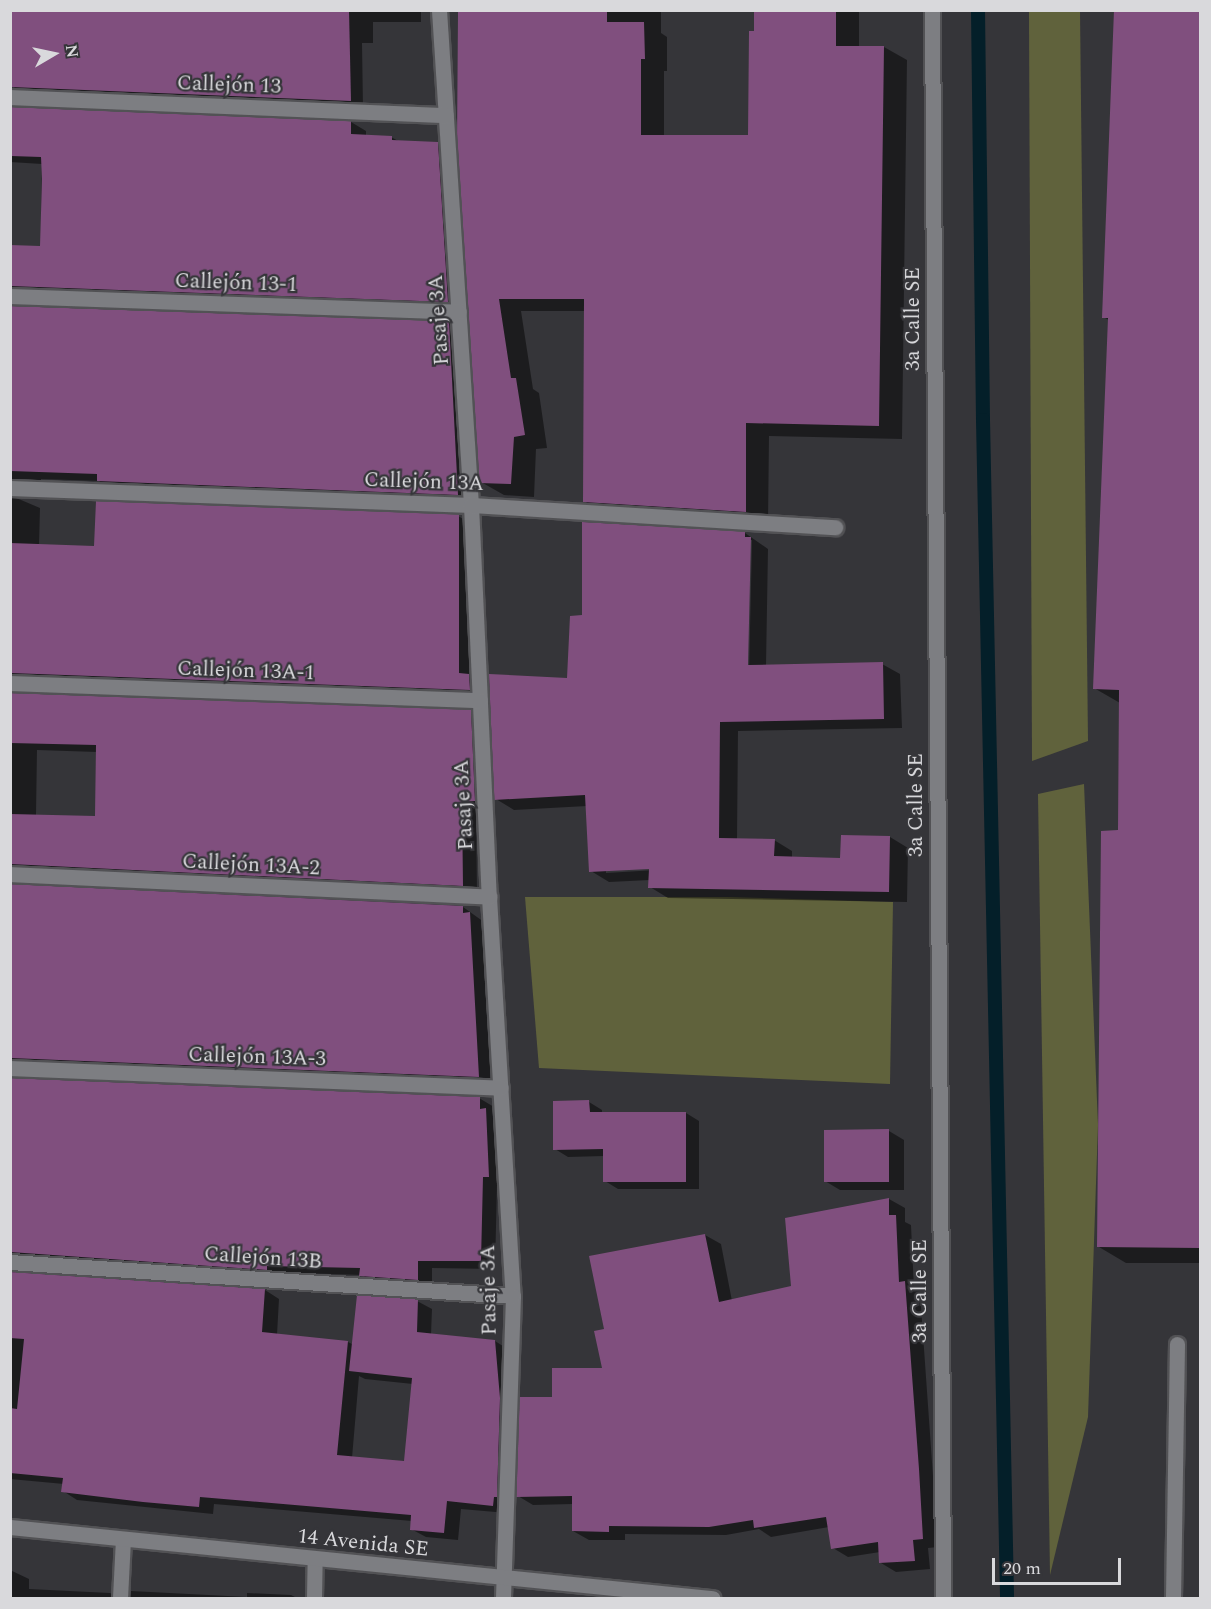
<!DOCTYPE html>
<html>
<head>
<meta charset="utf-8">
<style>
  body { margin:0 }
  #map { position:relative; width:1211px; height:1609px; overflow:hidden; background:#353539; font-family:Spectral,serif }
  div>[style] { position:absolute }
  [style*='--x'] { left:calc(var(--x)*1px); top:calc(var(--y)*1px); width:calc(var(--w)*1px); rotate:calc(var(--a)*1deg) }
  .green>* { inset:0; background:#60623c }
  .shadow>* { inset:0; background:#0007 }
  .stream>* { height:14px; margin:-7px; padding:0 7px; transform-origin:7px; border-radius:7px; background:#041f29 }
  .building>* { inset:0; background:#804f7e }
  .roads { filter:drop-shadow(2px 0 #525255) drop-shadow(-2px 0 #525255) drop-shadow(0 2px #525255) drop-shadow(0 -2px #525255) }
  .lane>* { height:15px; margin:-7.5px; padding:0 7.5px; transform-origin:7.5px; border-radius:7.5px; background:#7d7e82 }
  .street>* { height:15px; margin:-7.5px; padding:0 7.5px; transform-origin:7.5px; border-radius:7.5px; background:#7d7e82 }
  .secondary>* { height:15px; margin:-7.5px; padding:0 7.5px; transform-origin:7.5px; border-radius:7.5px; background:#7d7e82 }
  span { translate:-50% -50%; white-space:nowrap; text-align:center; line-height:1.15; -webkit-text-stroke:4.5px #353539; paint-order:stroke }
  .street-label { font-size:21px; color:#d9d9dc }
  .frame { position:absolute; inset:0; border:12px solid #d9d9dc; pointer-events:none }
  .north { position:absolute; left:24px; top:24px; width:60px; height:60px; -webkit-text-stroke:4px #353539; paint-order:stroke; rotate:81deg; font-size:16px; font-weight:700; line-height:24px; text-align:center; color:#d9d9dc }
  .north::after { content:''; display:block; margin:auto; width:21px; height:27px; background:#d9d9dc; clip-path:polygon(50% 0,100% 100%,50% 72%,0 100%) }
  .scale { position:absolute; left:992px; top:1558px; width:129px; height:27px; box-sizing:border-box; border:3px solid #d9d9dc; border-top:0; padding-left:8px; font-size:18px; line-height:21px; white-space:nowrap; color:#d9d9dc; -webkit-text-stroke:4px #353539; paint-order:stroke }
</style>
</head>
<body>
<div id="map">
  <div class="green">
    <div style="clip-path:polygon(1029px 11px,1080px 11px,1088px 741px,1032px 761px)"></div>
    <div style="clip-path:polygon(1084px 784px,1098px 1125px,1088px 1417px,1050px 1575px,1038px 794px)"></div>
    <div style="clip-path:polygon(525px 897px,728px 897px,893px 902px,890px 1084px,539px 1068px)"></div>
  </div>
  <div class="shadow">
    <div style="clip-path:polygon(13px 10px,421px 10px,421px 22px,373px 22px,373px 43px,362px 43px,363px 108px,25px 94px,12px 86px)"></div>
    <div style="clip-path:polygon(516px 10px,661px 10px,661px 33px,667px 37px,667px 71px,664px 71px,664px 137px,750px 136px,755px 10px,859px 10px,859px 47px,884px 47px,907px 60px,902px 439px,769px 436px,768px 524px,607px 514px,584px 501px,585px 311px,521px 311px,533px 389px,539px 393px,547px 448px,536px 449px,534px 497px,504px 495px,481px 482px)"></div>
    <div style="clip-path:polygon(1115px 10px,1200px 10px,1200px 1263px,1126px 1263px,1099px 1247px,1120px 832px,1120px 703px,1094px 688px,1109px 320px,1103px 317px)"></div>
    <div style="clip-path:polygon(10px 118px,351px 122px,366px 131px,366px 136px,391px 137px,400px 142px,437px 143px,453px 152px,463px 310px,10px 291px,10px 246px,41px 248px,42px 164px,10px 162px)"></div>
    <div style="clip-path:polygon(evenodd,10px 306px,449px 323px,463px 331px,472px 502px,112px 489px,99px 481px,41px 479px,41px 486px,20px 486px,14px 497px,40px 508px,39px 546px,96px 548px,458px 516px,472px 524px,483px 697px,16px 685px,14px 692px,15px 694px,470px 711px,484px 719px,488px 809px,476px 809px,477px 893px,16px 876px,14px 883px,15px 886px,463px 907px,484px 922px,493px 1085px,21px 1066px,10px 1060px,10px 306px,37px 750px,97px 752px,96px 817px,36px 816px,37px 750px)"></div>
    <div style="clip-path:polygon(evenodd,584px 523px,745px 533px,768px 549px,766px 666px,882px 664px,900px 674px,902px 728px,738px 731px,737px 840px,774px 840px,792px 851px,792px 858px,841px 859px,890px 837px,908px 848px,907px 902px,668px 898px,650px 887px,650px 880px,609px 882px,591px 871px,587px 806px,514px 810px,496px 799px,569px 679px,583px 617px,584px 523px,749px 540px,752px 540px,749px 672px,746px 672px,749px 540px,584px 523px,656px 867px,656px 870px,606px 873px,606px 870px,656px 867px)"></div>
    <div style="clip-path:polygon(evenodd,10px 1078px,479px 1098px,494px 1107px,494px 1115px,500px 1118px,502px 1184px,497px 1184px,495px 1269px,432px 1268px,432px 1287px,375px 1283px,362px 1275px,16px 1264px,14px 1271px,15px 1274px,265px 1290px,279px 1299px,277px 1335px,348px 1342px,354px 1345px,417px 1301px,432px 1309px,431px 1335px,495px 1341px,509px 1350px,507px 1513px,461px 1509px,458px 1540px,426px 1537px,411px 1529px,412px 1521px,214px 1504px,213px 1514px,77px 1500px,63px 1491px,64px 1484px,10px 1479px,10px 1078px,359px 1376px,365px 1379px,413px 1384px,405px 1463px,352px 1458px,359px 1376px)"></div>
    <div style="clip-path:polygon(589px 1102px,602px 1110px,602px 1113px,686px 1113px,699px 1121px,699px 1189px,618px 1189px,605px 1181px,604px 1156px,568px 1157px,555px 1149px)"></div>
    <div style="clip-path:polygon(825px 1131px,889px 1131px,904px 1140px,904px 1190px,840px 1190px,825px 1181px)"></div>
    <div style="clip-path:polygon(889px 1199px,905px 1208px,905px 1222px,911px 1225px,914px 1289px,920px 1292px,938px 1547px,928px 1548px,930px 1569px,896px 1572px,881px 1563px,880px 1552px,848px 1557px,833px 1548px,829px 1527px,771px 1537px,759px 1529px,726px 1535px,625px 1534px,625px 1540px,589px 1540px,573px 1531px,573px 1504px,533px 1505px,518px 1496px,554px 1398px,603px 1370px,605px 1330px,705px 1235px,721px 1244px,732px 1301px,793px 1288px,787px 1219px)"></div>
    <div style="clip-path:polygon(10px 1570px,29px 1579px,29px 1589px,110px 1593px,119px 1598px,10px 1598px)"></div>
    <div style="clip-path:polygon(131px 1591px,247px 1597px,247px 1593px,291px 1595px,297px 1598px,131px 1598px)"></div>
  </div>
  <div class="stream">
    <div style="--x:978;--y:10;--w:410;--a:89.3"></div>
    <div style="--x:983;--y:420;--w:1178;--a:88.83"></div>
  </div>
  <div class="building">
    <div style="clip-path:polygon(11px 10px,349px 10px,351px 101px,11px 87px)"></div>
    <div style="clip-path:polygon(607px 10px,607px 22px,644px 22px,645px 59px,641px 59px,641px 135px,748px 135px,749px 31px,754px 31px,754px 10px,836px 10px,836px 46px,884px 46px,879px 426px,746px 423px,746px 512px,583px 502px,584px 299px,499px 299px,511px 378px,516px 378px,525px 435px,514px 437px,511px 484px,479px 483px,457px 142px,458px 12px)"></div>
    <div style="clip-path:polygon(1114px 10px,1200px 10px,1200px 1248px,1097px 1247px,1101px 831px,1118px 830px,1119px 690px,1093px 689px,1108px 318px,1102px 318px)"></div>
    <div style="clip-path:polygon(11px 107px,351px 121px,351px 134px,392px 136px,392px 140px,438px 142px,448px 302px,10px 286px,10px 245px,40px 246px,42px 179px,41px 157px,11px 156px)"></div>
    <div style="clip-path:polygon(10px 306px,449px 321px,458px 495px,97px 481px,97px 474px,10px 471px)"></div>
    <div style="clip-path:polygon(96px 501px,459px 514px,459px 673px,469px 674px,470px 690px,10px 673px,10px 543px,94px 546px)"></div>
    <div style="clip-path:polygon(582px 522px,745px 531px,745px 537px,751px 537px,748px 665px,883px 662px,884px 719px,720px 722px,719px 838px,775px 839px,774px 856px,840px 858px,841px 835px,890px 836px,889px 892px,648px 888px,649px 869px,589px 872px,585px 795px,494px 800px,489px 674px,567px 678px,570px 616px,582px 615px)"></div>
    <div style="clip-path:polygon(10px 693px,471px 709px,475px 801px,462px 802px,463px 886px,10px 864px,10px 814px,95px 816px,96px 745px,10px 743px)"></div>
    <div style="clip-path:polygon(10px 884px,463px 906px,463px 913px,470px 912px,479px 1077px,10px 1058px)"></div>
    <div style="clip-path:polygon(10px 1078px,480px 1097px,480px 1109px,486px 1108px,489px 1177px,483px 1177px,481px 1261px,418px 1261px,418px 1280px,359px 1276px,360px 1268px,267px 1266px,267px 1270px,10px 1252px)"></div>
    <div style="clip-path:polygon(589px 1100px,590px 1112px,686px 1112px,686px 1182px,603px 1182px,603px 1149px,553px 1150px,553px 1101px)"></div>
    <div style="clip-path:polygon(889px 1129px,889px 1182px,824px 1182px,824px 1130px)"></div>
    <div style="clip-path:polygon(889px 1198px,889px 1215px,896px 1215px,899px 1282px,905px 1281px,919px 1469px,923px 1539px,913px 1540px,915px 1561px,879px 1563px,878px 1542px,831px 1549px,826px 1517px,754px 1528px,753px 1520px,709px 1527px,609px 1526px,609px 1532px,572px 1531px,572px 1496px,516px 1497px,519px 1397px,552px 1397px,552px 1368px,602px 1368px,594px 1331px,604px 1329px,589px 1256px,705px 1234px,719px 1302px,791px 1286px,785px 1218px)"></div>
    <div style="clip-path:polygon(10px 1272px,265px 1289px,262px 1332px,348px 1341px,337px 1455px,404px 1461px,412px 1378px,349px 1371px,357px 1295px,418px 1299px,417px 1332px,495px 1340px,500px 1398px,497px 1497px,494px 1497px,493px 1506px,447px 1501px,444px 1533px,410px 1530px,411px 1515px,200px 1497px,199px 1507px,143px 1502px,61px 1492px,63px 1478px,10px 1473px,10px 1408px,17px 1409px,24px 1339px,10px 1338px)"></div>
  </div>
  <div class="roads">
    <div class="lane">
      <div style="--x:439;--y:10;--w:496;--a:86.3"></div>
      <div style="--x:471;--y:505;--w:392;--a:87.4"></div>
      <div style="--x:489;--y:897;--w:400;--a:86.6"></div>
      <div style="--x:513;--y:1296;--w:302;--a:91.9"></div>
      <div style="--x:10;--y:97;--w:436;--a:2.4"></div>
      <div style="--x:10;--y:296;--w:449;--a:2"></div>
      <div style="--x:10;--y:488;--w:461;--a:2.1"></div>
      <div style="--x:471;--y:505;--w:365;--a:3.5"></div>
      <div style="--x:10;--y:683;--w:470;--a:2.1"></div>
      <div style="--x:10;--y:874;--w:480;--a:2.7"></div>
      <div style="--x:10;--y:1068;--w:491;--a:2.3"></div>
      <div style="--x:10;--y:1262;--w:504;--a:3.87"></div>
      <div style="--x:120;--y:1598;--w:59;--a:-87.1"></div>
      <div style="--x:314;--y:1598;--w:39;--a:-89"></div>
      <div style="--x:1173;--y:1598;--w:254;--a:-89.1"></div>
    </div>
    <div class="street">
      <div style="--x:932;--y:10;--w:1588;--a:89.6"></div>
    </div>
    <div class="secondary">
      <div style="--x:10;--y:1527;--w:706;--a:5.78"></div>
    </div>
  </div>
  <div class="street-label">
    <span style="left:229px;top:85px;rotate:2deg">Callejón 13</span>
    <span style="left:236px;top:283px;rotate:2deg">Callejón 13-1</span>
    <span style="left:913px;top:319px;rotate:-90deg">3a Calle SE</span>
    <span style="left:439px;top:320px;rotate:-94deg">Pasaje 3A</span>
    <span style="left:424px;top:482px;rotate:2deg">Callejón 13A</span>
    <span style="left:246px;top:671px;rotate:2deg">Callejón 13A-1</span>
    <span style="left:464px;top:805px;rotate:-93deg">Pasaje 3A</span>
    <span style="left:916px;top:805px;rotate:-90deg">3a Calle SE</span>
    <span style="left:251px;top:865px;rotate:3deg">Callejón 13A-2</span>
    <span style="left:257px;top:1057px;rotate:2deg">Callejón 13A-3</span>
    <span style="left:263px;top:1258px;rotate:4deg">Callejón 13B</span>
    <span style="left:489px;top:1290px;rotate:-91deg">Pasaje 3A</span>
    <span style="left:920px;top:1291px;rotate:-90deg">3a Calle SE</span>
    <span style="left:363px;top:1543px;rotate:6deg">14 Avenida SE</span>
  </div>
  <div class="frame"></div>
  <div class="north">N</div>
  <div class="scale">20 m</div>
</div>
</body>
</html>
